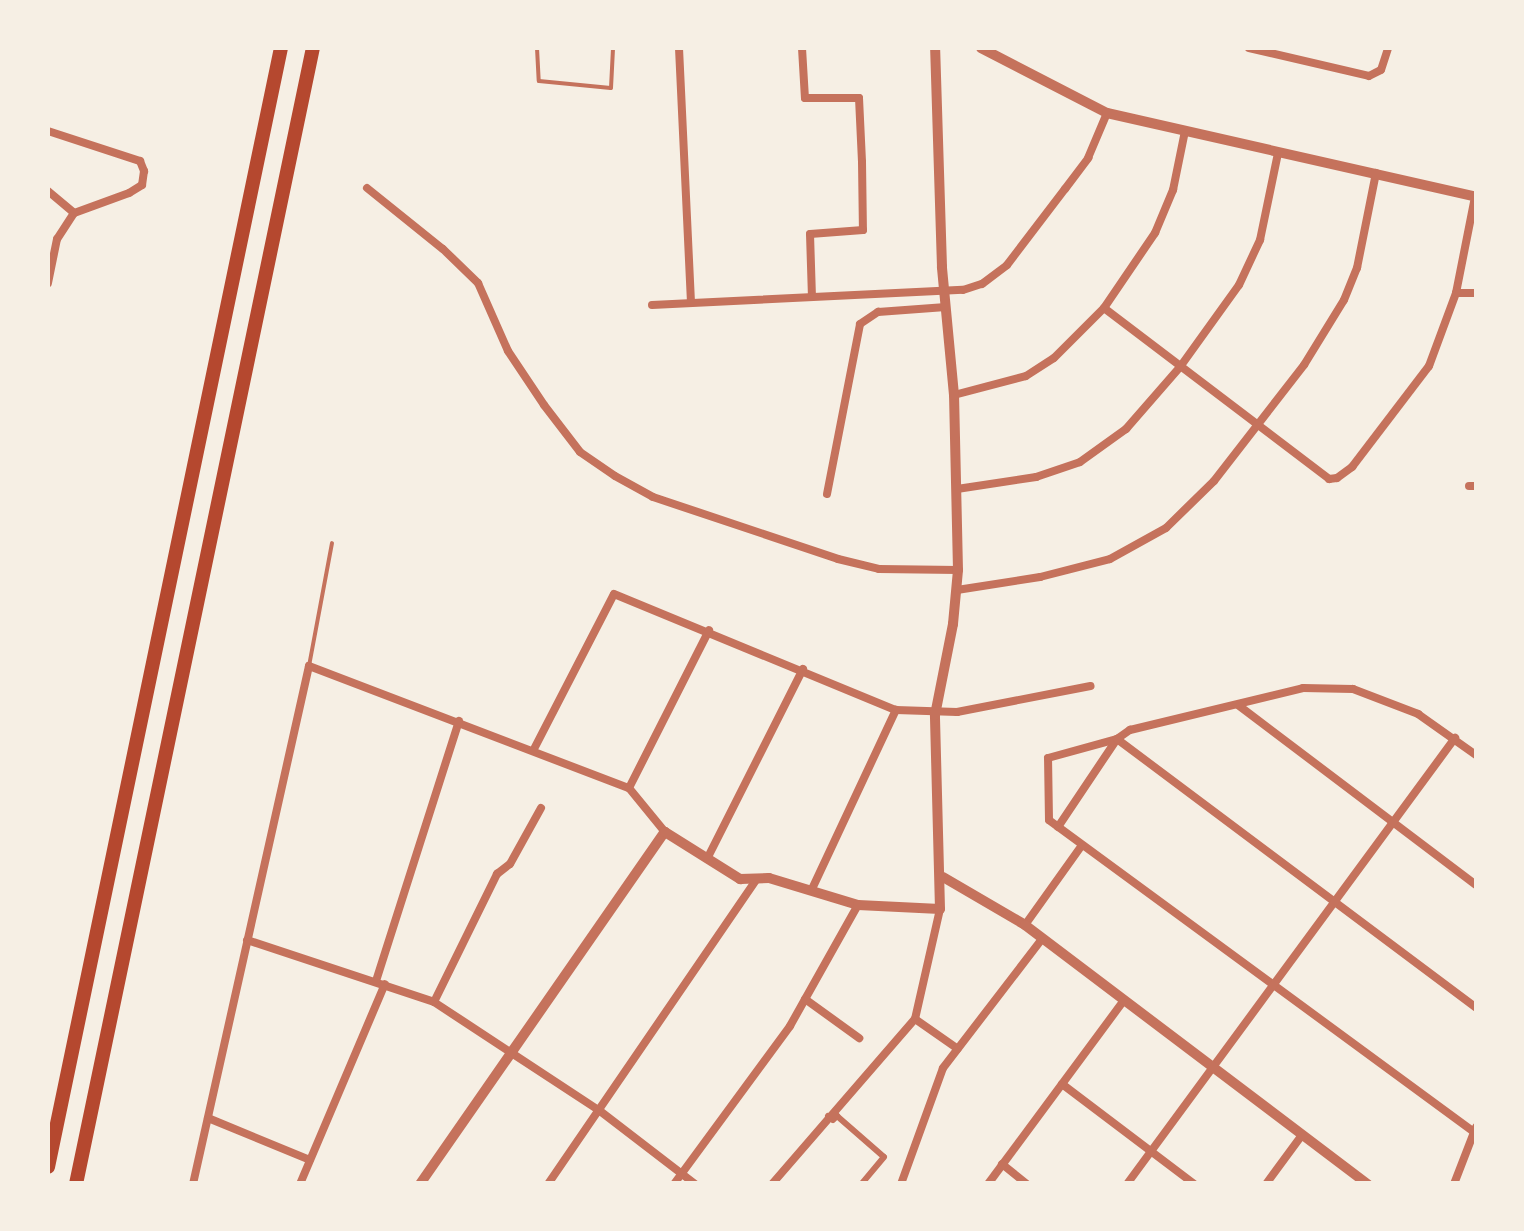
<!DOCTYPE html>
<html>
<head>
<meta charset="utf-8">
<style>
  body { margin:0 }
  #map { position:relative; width:1524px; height:1231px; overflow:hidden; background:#f6efe4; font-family:"Golos Text",sans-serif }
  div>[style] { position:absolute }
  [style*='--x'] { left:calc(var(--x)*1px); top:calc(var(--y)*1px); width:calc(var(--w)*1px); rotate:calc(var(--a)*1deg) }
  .service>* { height:4px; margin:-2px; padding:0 2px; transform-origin:2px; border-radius:2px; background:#c5725c }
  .pedestrian>* { height:6px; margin:-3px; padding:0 3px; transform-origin:3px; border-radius:3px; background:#c5725c }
  .minor>* { height:8px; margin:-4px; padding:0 4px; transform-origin:4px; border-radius:4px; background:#c5725c }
  .tertiary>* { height:10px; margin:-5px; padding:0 5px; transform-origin:5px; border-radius:5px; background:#c5725c }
  .motorway>* { height:14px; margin:-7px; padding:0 7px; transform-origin:7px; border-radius:7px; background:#b5482f }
  span { translate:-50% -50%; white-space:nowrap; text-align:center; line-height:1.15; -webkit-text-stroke:8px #f6efe4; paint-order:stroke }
  .frame { position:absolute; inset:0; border:50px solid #f6efe4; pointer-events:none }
</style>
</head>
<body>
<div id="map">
  <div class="service">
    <div style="--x:537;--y:48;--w:33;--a:87"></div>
    <div style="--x:539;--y:81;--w:72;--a:5.6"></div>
    <div style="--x:611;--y:88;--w:40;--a:-87.1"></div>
    <div style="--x:309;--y:666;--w:125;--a:-79.4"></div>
  </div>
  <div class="pedestrian">
    <div style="--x:828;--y:1116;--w:6;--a:39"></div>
    <div style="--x:833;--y:1120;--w:6;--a:-45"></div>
    <div style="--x:837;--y:1116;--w:62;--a:41.1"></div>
    <div style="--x:884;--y:1157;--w:35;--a:130"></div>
  </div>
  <div class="minor">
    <div style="--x:679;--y:48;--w:253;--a:87.3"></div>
    <div style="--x:802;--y:48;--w:50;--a:86.6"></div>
    <div style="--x:805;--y:98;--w:54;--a:0"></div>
    <div style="--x:859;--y:98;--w:64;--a:87.3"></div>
    <div style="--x:862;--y:162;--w:68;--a:89.2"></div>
    <div style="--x:863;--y:230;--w:53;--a:175.7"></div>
    <div style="--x:810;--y:234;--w:63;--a:88.2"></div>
    <div style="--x:1249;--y:48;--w:123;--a:13.1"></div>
    <div style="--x:1369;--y:76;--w:13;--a:-27"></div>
    <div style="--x:1381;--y:70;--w:23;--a:-72"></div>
    <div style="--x:48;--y:131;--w:97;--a:18.1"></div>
    <div style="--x:140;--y:161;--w:11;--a:68"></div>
    <div style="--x:144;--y:171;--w:14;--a:98"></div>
    <div style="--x:142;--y:185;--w:15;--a:148"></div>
    <div style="--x:129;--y:193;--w:59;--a:160"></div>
    <div style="--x:74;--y:213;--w:31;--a:123"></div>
    <div style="--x:57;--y:239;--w:45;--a:101.6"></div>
    <div style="--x:367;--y:188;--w:97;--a:38.8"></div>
    <div style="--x:443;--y:249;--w:49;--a:44.2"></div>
    <div style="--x:478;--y:283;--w:74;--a:66.2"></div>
    <div style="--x:508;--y:351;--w:65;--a:56.3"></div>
    <div style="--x:544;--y:405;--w:59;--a:52.5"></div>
    <div style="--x:580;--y:452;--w:42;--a:34.4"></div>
    <div style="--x:615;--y:476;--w:43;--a:28.9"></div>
    <div style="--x:653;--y:497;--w:195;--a:18.5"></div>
    <div style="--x:838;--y:559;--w:42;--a:13.7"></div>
    <div style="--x:879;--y:569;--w:79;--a:0.7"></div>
    <div style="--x:48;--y:191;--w:34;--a:40"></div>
    <div style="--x:1456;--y:293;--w:20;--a:0"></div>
    <div style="--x:652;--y:305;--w:311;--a:-2.8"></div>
    <div style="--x:963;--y:290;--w:20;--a:-18"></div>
    <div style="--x:982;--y:284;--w:31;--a:-37"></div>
    <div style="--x:1007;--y:265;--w:96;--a:-52.7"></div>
    <div style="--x:1065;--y:189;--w:39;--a:-53"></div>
    <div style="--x:1088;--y:158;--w:49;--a:-67.1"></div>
    <div style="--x:1104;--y:308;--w:283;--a:37.2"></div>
    <div style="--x:1329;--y:479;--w:8;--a:-7"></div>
    <div style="--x:1337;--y:478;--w:19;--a:-36"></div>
    <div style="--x:1352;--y:467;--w:127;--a:-52.7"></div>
    <div style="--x:1429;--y:366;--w:78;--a:-69.7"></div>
    <div style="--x:1456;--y:293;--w:98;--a:-78.8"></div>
    <div style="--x:954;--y:395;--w:74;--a:-14.8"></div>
    <div style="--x:1026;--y:376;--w:33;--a:-33"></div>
    <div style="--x:1054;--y:358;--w:71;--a:-45"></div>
    <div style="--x:1104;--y:308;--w:91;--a:-55.8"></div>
    <div style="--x:1155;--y:233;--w:47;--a:-67.3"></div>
    <div style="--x:1173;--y:190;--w:60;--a:-78.5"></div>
    <div style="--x:1469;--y:486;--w:7;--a:0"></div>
    <div style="--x:957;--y:489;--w:80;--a:-8.6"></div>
    <div style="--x:1036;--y:477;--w:46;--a:-18.8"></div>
    <div style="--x:1080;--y:462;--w:57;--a:-35.7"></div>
    <div style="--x:1126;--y:429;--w:82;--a:-48.9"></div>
    <div style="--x:1180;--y:367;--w:101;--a:-54.3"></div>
    <div style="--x:1239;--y:285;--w:50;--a:-65"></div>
    <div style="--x:1260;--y:240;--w:89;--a:-78.3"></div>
    <div style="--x:827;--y:494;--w:173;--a:-79"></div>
    <div style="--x:860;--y:324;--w:22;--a:-34"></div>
    <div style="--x:878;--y:312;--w:68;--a:-4.2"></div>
    <div style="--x:957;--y:590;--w:84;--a:-8.9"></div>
    <div style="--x:1040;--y:577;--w:72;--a:-14.4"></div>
    <div style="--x:1110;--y:559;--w:64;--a:-29"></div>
    <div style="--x:1166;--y:528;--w:67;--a:-44.4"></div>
    <div style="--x:1214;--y:481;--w:147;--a:-52.2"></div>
    <div style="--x:1304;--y:365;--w:76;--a:-58.4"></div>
    <div style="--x:1344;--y:300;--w:35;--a:-68"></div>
    <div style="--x:1357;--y:268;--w:97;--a:-78.7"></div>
    <div style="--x:1238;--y:705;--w:298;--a:37.1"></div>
    <div style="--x:534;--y:749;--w:174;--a:-62.7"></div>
    <div style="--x:614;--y:594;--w:305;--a:22.4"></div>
    <div style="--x:896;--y:710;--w:61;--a:1.9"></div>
    <div style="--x:957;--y:712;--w:136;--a:-11"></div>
    <div style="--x:629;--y:788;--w:177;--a:-63.1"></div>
    <div style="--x:1058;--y:827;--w:106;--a:-56.2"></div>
    <div style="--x:1117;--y:739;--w:449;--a:36.8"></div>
    <div style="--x:707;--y:859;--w:213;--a:-63.2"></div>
    <div style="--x:812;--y:889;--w:198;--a:-64.9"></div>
    <div style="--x:1025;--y:925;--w:98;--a:-54.5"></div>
    <div style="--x:247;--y:940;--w:197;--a:18.3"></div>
    <div style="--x:434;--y:1002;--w:199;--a:33.3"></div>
    <div style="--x:600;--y:1111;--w:120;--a:37.5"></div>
    <div style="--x:376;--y:981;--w:273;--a:-72.3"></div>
    <div style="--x:805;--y:999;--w:67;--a:35.8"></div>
    <div style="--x:434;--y:1002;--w:143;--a:-63.8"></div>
    <div style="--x:497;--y:874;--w:16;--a:-38"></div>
    <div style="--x:510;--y:864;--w:64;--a:-61"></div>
    <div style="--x:915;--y:1019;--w:52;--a:34.9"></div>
    <div style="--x:1062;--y:1084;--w:166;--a:37.1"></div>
    <div style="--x:208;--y:1118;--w:110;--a:22.4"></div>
    <div style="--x:1474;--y:1132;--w:527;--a:-143.72"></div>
    <div style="--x:1049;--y:820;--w:62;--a:-90.9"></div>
    <div style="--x:1048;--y:758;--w:72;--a:-15.4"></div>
    <div style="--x:1117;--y:739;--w:16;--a:-35"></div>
    <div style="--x:1130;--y:730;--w:178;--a:-13.6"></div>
    <div style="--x:1303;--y:688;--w:50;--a:1.1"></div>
    <div style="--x:1353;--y:689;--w:70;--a:21"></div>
    <div style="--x:1418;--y:714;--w:71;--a:35.3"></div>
    <div style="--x:1002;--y:1164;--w:32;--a:39"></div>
    <div style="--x:193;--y:1184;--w:531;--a:-77.38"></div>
    <div style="--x:309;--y:666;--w:342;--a:20.9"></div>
    <div style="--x:629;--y:788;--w:57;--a:50.7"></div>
    <div style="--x:300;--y:1184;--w:217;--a:-67"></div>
    <div style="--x:548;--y:1184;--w:368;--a:-55.6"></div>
    <div style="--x:674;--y:1184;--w:196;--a:-53.7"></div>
    <div style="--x:790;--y:1026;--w:139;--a:-60.7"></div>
    <div style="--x:772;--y:1184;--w:218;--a:-49.1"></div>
    <div style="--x:915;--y:1019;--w:113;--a:-77.2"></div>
    <div style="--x:901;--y:1184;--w:123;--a:-70.1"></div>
    <div style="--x:943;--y:1068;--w:163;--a:-52.5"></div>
    <div style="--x:988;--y:1184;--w:229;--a:-53.5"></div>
    <div style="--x:1127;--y:1184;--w:554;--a:-53.67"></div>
    <div style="--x:1266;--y:1184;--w:61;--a:-53.7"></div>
    <div style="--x:1454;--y:1184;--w:61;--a:-68.9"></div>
  </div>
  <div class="tertiary">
    <div style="--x:981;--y:48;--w:142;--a:27.3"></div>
    <div style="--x:1107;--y:113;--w:378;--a:12.8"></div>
    <div style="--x:943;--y:877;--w:95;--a:30.3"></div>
    <div style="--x:1025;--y:925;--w:430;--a:37.1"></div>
    <div style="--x:420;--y:1184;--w:429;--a:-55.2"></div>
    <div style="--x:665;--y:832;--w:89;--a:32.1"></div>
    <div style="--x:740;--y:879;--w:29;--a:-2"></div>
    <div style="--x:769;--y:878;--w:93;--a:16.9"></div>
    <div style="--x:858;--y:905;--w:82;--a:2.8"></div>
    <div style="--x:940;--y:909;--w:194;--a:-91.5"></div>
    <div style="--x:935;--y:715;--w:93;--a:-78.8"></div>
    <div style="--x:953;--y:624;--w:54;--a:-84.7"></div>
    <div style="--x:958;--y:570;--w:175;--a:-91.3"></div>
    <div style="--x:954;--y:395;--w:129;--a:-95.4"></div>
    <div style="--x:942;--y:267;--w:219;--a:-91.8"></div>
  </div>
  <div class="motorway">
    <div style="--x:48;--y:1167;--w:1143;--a:-78.24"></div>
    <div style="--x:76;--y:1184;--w:1160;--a:-78.22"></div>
  </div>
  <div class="frame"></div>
</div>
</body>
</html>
